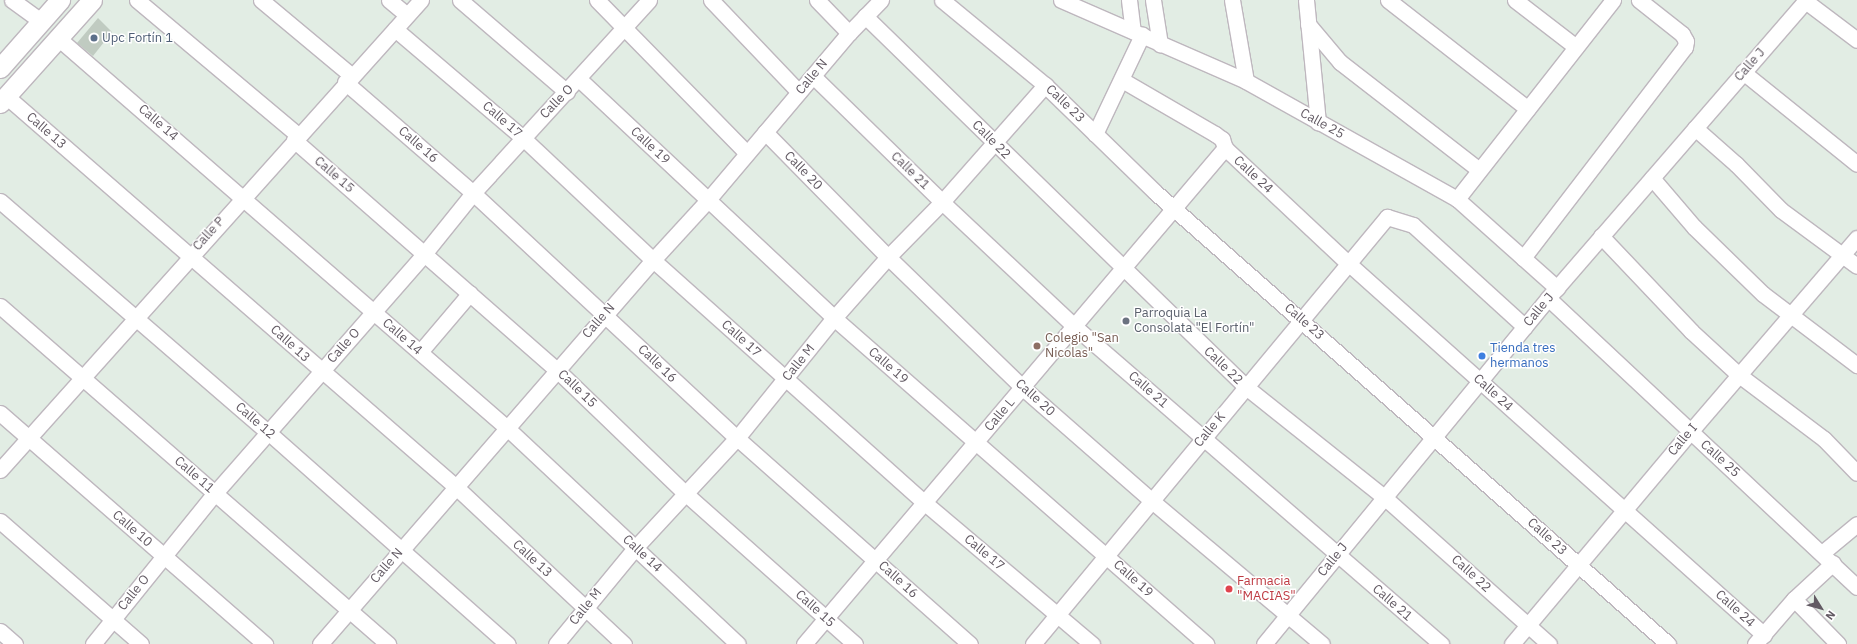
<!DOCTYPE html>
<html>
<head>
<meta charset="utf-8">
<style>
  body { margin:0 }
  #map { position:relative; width:1857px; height:644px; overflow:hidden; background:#e2ede4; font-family:"IBM Plex Sans",sans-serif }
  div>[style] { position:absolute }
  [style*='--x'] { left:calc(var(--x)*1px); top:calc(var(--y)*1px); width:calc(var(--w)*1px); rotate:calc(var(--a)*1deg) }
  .building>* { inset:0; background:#c0cbc1 }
  .roads { filter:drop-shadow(1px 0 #beb7be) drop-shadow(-1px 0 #beb7be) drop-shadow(0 1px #beb7be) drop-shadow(0 -1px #beb7be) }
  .minor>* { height:15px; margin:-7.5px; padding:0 7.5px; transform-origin:7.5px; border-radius:7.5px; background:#fff }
  .tertiary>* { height:19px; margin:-9.5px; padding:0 9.5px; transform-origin:9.5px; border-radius:9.5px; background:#fff }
  .dots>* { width:11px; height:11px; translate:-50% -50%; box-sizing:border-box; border:2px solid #fff; border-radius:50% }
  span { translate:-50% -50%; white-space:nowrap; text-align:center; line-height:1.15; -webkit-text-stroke:3px #fff; paint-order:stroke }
  .service-label { font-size:13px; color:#4e5e75 }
  .left { translate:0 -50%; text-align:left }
  .street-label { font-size:13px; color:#625a63 }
  .worship-label { font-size:13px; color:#5b616d }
  .education-label { font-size:13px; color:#785e54 }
  .shop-label { font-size:13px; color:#366cbe }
  .health-label { font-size:13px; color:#be3a42 }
  .north { position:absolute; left:1801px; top:588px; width:40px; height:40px; -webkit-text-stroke:3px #fff; paint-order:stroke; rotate:127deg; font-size:11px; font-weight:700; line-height:16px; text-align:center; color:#625a63 }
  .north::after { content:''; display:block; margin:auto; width:14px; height:18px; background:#625a63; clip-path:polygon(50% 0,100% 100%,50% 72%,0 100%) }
</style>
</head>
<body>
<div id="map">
  <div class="building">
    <div style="clip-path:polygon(98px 18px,112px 32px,93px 56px,77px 43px)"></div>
  </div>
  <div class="roads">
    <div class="minor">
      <div style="--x:12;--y:0;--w:36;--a:36"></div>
      <div style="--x:137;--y:0;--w:210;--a:40"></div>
      <div style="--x:261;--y:0;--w:117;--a:39.8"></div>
      <div style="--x:389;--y:0;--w:23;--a:40"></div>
      <div style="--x:460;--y:0;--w:141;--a:40.7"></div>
      <div style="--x:597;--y:0;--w:214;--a:45.6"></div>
      <div style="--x:711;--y:0;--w:127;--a:46.3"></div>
      <div style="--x:817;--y:0;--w:46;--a:45.9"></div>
      <div style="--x:942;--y:0;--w:134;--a:39.5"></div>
      <div style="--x:1045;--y:85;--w:153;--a:44.2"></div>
      <div style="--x:1155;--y:192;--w:684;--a:41.38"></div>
      <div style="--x:1061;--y:0;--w:202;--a:23.6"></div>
      <div style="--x:1246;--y:81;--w:242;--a:29.2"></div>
      <div style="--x:1457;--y:199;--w:134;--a:41.7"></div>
      <div style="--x:1129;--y:0;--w:31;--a:83"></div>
      <div style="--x:1153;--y:0;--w:45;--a:81"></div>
      <div style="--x:1232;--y:0;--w:82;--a:80.2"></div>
      <div style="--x:1306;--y:0;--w:123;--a:84.4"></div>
      <div style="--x:1388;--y:0;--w:177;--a:37.9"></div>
      <div style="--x:1515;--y:0;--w:77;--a:37.6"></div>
      <div style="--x:1804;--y:0;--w:66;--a:37"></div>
      <div style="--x:865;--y:16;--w:532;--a:44.24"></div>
      <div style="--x:1246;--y:387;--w:176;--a:38.6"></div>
      <div style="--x:1384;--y:497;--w:221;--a:41.7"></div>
      <div style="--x:1308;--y:24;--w:50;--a:49.9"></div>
      <div style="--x:1340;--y:62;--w:176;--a:37.8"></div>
      <div style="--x:395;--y:29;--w:168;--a:40.4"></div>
      <div style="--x:523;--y:138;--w:178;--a:43.2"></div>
      <div style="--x:653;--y:260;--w:365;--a:41.8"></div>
      <div style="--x:925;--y:503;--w:219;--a:40.2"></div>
      <div style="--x:58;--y:38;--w:595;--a:40.98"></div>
      <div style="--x:507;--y:428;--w:316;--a:43.1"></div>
      <div style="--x:1743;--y:72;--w:146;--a:38.9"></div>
      <div style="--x:813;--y:76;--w:180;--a:44.3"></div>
      <div style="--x:942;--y:202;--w:181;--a:43.2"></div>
      <div style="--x:1074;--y:326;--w:486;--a:40.9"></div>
      <div style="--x:579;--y:79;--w:349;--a:43.1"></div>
      <div style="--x:834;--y:318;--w:495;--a:41.2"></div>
      <div style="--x:1122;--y:80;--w:108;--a:30.1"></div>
      <div style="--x:1215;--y:134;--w:9;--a:36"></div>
      <div style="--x:1222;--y:139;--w:9;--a:72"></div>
      <div style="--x:345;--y:82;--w:169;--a:40.9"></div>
      <div style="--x:473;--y:193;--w:360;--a:42.9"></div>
      <div style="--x:737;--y:438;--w:311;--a:41.5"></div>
      <div style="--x:6;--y:96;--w:596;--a:40.99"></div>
      <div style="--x:456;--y:487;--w:230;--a:43.1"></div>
      <div style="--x:1695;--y:128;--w:55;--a:41.3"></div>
      <div style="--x:1736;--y:164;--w:64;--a:45.6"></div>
      <div style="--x:1781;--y:210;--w:94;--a:36.4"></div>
      <div style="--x:765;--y:132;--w:175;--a:45.5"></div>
      <div style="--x:888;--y:257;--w:188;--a:44.1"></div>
      <div style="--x:1023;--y:388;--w:171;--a:41.2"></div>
      <div style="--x:1152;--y:501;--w:222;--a:40.1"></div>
      <div style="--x:1095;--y:134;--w:110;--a:-64.6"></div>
      <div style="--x:294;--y:140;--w:349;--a:41.2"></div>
      <div style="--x:557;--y:370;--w:179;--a:43.9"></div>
      <div style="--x:686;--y:494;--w:226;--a:41.6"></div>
      <div style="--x:1225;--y:148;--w:168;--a:43.1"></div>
      <div style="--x:1348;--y:263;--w:558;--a:41.8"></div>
      <div style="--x:1652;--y:178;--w:65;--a:49.4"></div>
      <div style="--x:1694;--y:227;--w:96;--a:44.2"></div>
      <div style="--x:1763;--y:294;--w:118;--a:37.1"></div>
      <div style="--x:1457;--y:199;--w:253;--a:-51.9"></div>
      <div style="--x:0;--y:201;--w:354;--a:40.8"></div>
      <div style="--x:268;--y:432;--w:320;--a:41.5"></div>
      <div style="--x:1601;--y:236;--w:131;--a:46.5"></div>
      <div style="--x:1691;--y:331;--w:65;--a:42.5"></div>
      <div style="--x:1739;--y:375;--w:106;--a:37"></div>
      <div style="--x:1824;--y:439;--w:47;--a:45.9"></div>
      <div style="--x:1523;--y:258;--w:266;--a:-52.5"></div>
      <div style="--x:1685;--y:47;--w:6;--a:-81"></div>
      <div style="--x:1686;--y:41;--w:8;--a:-120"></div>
      <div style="--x:1682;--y:34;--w:55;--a:-141.7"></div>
      <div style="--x:1548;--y:298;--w:423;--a:43.1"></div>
      <div style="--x:0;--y:306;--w:515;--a:41.06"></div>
      <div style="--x:420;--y:352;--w:77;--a:-49.7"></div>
      <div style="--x:0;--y:413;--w:352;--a:41.1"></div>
      <div style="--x:0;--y:470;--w:631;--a:-48.15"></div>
      <div style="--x:0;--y:521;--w:187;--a:41.1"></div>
      <div style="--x:1822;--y:553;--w:45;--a:-39.6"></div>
      <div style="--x:1794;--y:599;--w:63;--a:45.6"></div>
      <div style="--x:0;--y:631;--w:20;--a:41"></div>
      <div style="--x:93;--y:644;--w:194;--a:-51.1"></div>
      <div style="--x:215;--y:493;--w:317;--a:-48.8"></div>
      <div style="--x:424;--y:254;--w:78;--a:-51.2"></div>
      <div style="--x:473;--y:193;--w:261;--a:-47.6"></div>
      <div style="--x:320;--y:644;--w:508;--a:-49.07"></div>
      <div style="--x:653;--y:260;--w:80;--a:-47.5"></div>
      <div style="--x:707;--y:201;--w:220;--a:-49.8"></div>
      <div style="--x:849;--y:33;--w:46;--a:-45.9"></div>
      <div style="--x:556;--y:644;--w:124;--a:-50.5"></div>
      <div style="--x:635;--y:548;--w:150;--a:-47.2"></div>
      <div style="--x:737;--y:438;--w:154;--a:-51.1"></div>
      <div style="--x:834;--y:318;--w:81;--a:-48.5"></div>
      <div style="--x:888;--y:257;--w:77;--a:-45.5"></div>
      <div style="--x:942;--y:202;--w:156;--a:-48.6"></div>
      <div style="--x:804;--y:644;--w:651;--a:-49.68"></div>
      <div style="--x:1033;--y:644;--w:555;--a:-50.34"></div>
      <div style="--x:1387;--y:217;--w:27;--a:17"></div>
      <div style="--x:1413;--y:225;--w:151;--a:42.3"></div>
      <div style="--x:1264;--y:644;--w:448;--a:-50.6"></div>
      <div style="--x:1548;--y:298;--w:393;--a:-49.1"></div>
      <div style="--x:1512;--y:644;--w:277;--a:-50"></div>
      <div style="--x:1690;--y:432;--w:256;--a:-49.3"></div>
      <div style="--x:1755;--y:644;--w:60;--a:-49.1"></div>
      <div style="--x:1794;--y:599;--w:53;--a:-42.7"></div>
    </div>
    <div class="tertiary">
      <div style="--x:0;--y:68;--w:91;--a:-48.6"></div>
      <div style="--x:0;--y:103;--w:138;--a:-48.2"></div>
    </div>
  </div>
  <div class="dots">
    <div style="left:94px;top:38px;background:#5c6f8a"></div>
    <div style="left:1126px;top:321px;background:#6b7280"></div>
    <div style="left:1037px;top:346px;background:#8d6e63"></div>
    <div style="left:1482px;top:356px;background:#3f7fe0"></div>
    <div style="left:1229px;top:589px;background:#e0444e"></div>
  </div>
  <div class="service-label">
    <span class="left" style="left:102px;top:38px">Upc Fortín 1</span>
  </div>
  <div class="street-label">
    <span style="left:1750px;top:65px;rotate:-49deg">Calle J</span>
    <span style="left:812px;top:77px;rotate:-50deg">Calle N</span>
    <span style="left:557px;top:102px;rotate:-46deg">Calle O</span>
    <span style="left:1065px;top:104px;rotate:44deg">Calle 23</span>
    <span style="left:502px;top:120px;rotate:41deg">Calle 17</span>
    <span style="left:158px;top:123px;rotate:41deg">Calle 14</span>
    <span style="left:1322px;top:124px;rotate:29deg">Calle 25</span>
    <span style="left:46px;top:131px;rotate:41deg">Calle 13</span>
    <span style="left:991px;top:140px;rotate:45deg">Calle 22</span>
    <span style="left:418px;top:145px;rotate:41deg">Calle 16</span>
    <span style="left:650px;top:146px;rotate:43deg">Calle 19</span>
    <span style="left:803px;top:171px;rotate:46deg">Calle 20</span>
    <span style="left:910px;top:171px;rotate:44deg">Calle 21</span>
    <span style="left:334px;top:175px;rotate:41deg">Calle 15</span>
    <span style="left:1253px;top:175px;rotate:43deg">Calle 24</span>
    <span style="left:209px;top:234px;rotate:-48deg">Calle P</span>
    <span style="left:1539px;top:310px;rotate:-50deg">Calle J</span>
    <span style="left:599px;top:321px;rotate:-49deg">Calle N</span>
    <span style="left:1304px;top:322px;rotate:41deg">Calle 23</span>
    <span style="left:402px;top:337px;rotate:41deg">Calle 14</span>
    <span style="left:741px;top:339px;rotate:42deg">Calle 17</span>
    <span style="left:290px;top:344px;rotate:42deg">Calle 13</span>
    <span style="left:344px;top:346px;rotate:-48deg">Calle O</span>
    <span style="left:799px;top:363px;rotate:-51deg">Calle M</span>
    <span style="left:657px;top:364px;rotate:44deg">Calle 16</span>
    <span style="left:888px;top:366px;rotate:41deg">Calle 19</span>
    <span style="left:1223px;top:366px;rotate:44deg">Calle 22</span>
    <span style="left:577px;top:389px;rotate:44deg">Calle 15</span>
    <span style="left:1148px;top:390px;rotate:41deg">Calle 21</span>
    <span style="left:1493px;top:393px;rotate:42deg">Calle 24</span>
    <span style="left:1035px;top:398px;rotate:42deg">Calle 20</span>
    <span style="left:1000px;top:415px;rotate:-50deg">Calle L</span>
    <span style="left:255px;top:421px;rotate:41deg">Calle 12</span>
    <span style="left:1210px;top:430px;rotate:-50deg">Calle K</span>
    <span style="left:1683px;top:440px;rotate:-50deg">Calle I</span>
    <span style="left:1720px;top:459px;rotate:42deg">Calle 25</span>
    <span style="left:194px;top:475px;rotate:41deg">Calle 11</span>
    <span style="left:132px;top:529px;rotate:41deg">Calle 10</span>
    <span style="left:1547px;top:537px;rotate:42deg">Calle 23</span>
    <span style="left:984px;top:553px;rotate:40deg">Calle 17</span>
    <span style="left:642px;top:554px;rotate:43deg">Calle 14</span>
    <span style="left:532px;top:559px;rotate:43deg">Calle 13</span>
    <span style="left:1333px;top:560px;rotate:-51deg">Calle J</span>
    <span style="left:387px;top:566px;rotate:-49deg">Calle N</span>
    <span style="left:1471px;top:574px;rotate:42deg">Calle 22</span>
    <span style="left:1133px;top:579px;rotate:42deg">Calle 19</span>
    <span style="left:898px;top:580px;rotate:42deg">Calle 16</span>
    <span style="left:134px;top:593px;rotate:-51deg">Calle O</span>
    <span style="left:1392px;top:603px;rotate:41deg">Calle 21</span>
    <span style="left:586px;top:607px;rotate:-51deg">Calle M</span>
    <span style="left:815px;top:609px;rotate:42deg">Calle 15</span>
    <span style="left:1735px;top:609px;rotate:42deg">Calle 24</span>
  </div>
  <div class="worship-label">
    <span class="left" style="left:1134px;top:321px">Parroquia La<br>Consolata "El Fortín"</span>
  </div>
  <div class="education-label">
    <span class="left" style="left:1045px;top:346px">Colegio "San<br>Nicolas"</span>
  </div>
  <div class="shop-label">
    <span class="left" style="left:1490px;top:356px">Tienda tres<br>hermanos</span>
  </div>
  <div class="health-label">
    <span class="left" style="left:1237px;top:589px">Farmacia<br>"MACIAS"</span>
  </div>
  <div class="north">N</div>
</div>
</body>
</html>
